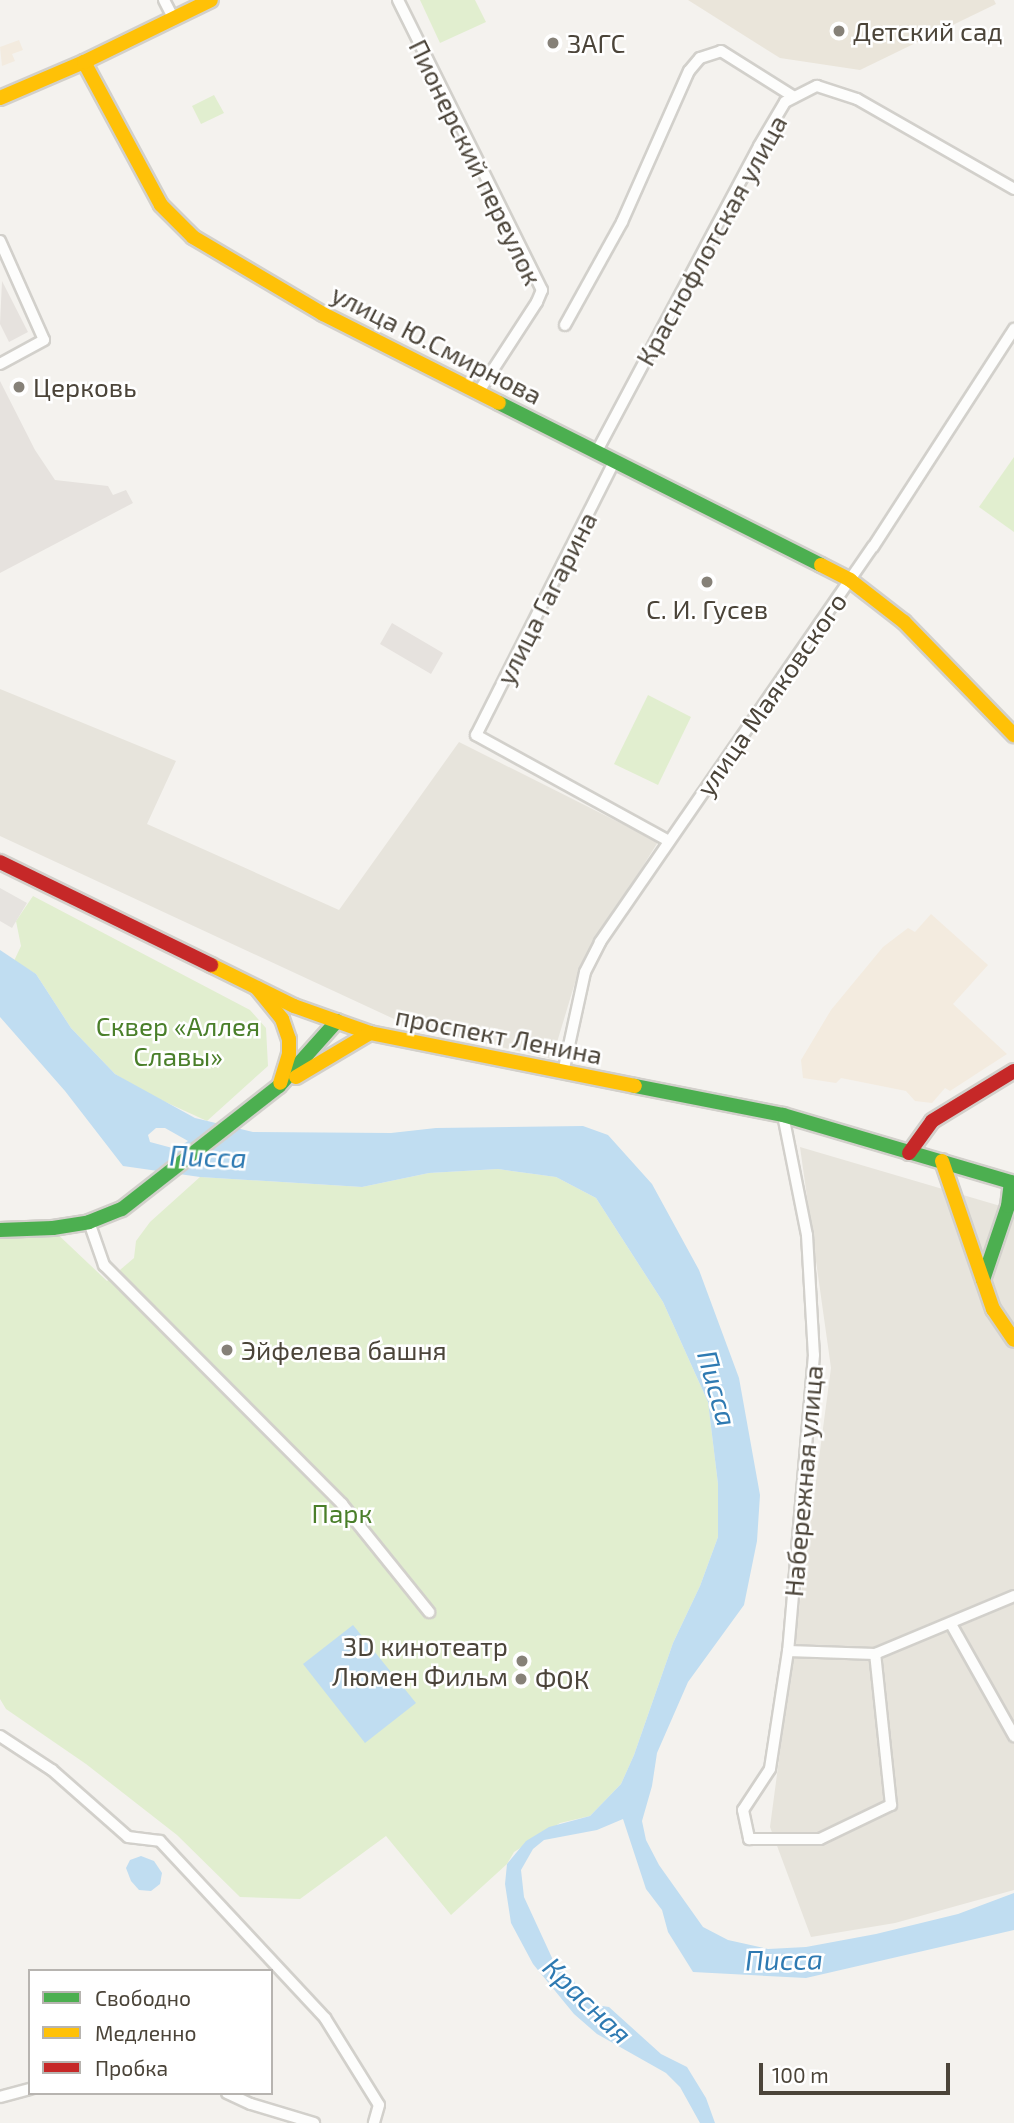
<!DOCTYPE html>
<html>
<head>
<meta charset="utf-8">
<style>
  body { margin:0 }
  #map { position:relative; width:1014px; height:2123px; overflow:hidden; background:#f4f2ee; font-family:"Exo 2",sans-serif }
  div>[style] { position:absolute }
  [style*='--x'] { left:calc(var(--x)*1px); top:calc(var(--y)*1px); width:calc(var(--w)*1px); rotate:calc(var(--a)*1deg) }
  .residential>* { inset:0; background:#e7e4dc }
  .commercial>* { inset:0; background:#f3ebdf }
  .industrial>* { inset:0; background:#e6e2de }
  .education>* { inset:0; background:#eae5da }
  .green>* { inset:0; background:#e1eecf }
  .parking>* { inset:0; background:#e6e3df }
  .water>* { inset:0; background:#c0ddf1 }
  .roads { filter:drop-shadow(2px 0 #d2d0cb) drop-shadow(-2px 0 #d2d0cb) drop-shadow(0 2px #d2d0cb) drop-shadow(0 -2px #d2d0cb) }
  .street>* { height:10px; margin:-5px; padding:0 5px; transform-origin:5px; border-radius:5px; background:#fdfdfc }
  .fast>* { height:14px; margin:-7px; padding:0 7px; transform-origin:7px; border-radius:7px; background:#4caf50 }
  .slow>* { height:14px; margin:-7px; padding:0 7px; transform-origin:7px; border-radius:7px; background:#ffc107 }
  .jam>* { height:14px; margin:-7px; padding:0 7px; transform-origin:7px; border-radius:7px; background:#c62828 }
  .dots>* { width:19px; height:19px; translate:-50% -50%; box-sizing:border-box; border:4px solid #fff; border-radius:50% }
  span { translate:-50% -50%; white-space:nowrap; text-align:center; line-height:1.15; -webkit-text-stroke:5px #fff; paint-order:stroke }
  .poi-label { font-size:26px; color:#4b4439 }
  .left { translate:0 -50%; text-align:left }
  .right { translate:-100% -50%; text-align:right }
  .street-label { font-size:26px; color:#4b4439 }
  .park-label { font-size:26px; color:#4a7f2a }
  .water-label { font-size:28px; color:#2e7ab2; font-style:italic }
  .legend { position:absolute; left:28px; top:1969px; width:245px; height:126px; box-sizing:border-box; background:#fff; border:2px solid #b7b4b0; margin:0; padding:9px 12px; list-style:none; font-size:21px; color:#4b4439 }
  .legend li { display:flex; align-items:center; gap:14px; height:35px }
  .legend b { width:35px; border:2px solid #b7b4b0 }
  .scale { position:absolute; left:759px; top:2063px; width:191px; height:32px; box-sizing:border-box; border:4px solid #4b4439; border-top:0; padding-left:9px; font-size:21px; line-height:24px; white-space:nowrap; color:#4b4439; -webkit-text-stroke:5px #fff; paint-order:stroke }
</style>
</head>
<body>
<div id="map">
  <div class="residential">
    <div style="clip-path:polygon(0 689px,176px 761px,147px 824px,339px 910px,459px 742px,658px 842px,580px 966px,552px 1059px,407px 1025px,0 836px)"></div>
    <div style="clip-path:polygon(800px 1147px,1014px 1210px,1014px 1890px,895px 1923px,811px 1937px,770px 1827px,831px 1368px)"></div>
  </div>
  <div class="commercial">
    <div style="clip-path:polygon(19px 40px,23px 50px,12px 54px,15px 61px,2px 66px,0 47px)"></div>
    <div style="clip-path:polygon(931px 914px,988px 965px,953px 1004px,1007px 1054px,950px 1091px,945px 1088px,932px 1103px,915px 1101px,906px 1091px,841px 1078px,836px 1083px,803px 1078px,801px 1060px,831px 1010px,883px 947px,908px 928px,915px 932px)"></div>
  </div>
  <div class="industrial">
    <div style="clip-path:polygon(2px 281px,28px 332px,9px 342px,0 324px)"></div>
    <div style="clip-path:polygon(0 381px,35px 450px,55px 480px,108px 486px,113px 495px,126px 490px,133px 503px,0 573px)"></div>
    <div style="clip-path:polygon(392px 623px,443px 653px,431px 674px,380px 644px)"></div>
  </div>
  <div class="education">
    <div style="clip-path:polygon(688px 0,994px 0,996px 4px,860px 70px,780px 58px)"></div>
  </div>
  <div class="green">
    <div style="clip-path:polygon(420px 0,475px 0,486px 22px,440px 43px)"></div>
    <div style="clip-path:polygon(214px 95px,224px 113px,201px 124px,192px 106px)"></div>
    <div style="clip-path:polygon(1014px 457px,1014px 532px,979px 507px)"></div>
    <div style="clip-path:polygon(648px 695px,691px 717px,658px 785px,614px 764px)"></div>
    <div style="clip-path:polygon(33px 896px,250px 1010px,266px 1028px,268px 1066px,207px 1121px,150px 1095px,115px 1074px,71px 1028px,36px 974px,14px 961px,21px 946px,16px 921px)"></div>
    <div style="clip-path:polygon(498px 1169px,556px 1177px,596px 1198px,663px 1302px,708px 1402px,718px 1484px,718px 1537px,700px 1586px,673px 1643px,634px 1755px,621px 1784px,590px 1816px,560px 1823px,514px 1852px,507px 1864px,451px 1915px,386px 1836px,300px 1899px,240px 1897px,177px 1835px,86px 1764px,6px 1709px,0 1699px,0 1236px,51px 1228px,107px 1281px,134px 1258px,136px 1241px,150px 1222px,200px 1177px,362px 1187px,429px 1173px)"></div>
  </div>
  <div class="parking">
    <div style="clip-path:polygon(0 888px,27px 903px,12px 928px,0 921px)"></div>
  </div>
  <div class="water">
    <div style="clip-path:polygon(evenodd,0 950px,36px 974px,71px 1028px,115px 1074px,195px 1118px,253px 1132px,391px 1133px,436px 1128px,583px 1126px,608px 1135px,652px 1184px,699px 1270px,739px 1378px,760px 1495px,757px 1541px,744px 1605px,688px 1682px,657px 1753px,652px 1786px,642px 1821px,646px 1840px,659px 1865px,703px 1927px,728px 1940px,768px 1949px,806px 1947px,876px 1934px,958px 1914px,1014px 1893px,1014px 1930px,806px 1978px,693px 1972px,668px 1932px,662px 1910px,646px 1889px,623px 1819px,597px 1830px,544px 1840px,533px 1849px,521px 1870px,524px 1897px,553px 1960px,596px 2005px,609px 2007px,661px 2054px,687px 2067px,706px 2098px,715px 2123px,700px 2123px,680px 2087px,666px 2073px,597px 2034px,574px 2014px,533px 1964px,511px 1923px,505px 1884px,507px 1864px,526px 1841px,549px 1827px,590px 1816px,621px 1784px,634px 1755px,673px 1643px,700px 1586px,718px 1537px,718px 1484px,708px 1402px,663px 1302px,596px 1198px,556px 1177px,498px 1169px,429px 1173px,362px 1187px,200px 1177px,123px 1166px,65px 1091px,0 1017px,0 950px,156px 1128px,165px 1128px,188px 1141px,176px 1149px,150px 1142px,148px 1135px,156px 1128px)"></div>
    <div style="clip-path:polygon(353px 1625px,416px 1703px,365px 1743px,303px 1664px)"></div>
    <div style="clip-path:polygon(141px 1856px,154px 1861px,162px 1873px,160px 1884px,151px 1891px,139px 1890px,131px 1881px,126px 1868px,130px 1860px)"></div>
  </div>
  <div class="roads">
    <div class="street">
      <div style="--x:164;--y:0;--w:20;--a:63"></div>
      <div style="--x:398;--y:0;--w:324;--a:63.6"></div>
      <div style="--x:542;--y:290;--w:13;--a:113"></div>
      <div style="--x:537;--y:302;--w:108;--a:123"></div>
      <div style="--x:0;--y:241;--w:108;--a:66"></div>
      <div style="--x:44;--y:340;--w:50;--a:151.4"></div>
      <div style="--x:565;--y:325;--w:118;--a:-61"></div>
      <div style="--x:622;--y:222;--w:165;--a:-66.1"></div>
      <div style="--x:689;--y:71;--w:17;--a:-50"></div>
      <div style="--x:700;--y:58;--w:22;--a:-18"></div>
      <div style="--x:721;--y:51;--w:86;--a:32.2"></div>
      <div style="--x:597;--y:451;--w:345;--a:-62"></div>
      <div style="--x:759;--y:146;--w:51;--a:-59.4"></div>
      <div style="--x:785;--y:102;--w:36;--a:-27"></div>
      <div style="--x:817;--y:86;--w:42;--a:18"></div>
      <div style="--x:857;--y:99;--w:181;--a:29.8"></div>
      <div style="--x:615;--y:460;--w:308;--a:116.8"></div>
      <div style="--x:476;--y:735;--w:220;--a:28.8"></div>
      <div style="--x:563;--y:1073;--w:103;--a:-77.7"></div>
      <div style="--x:585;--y:972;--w:34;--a:-63"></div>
      <div style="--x:600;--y:942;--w:480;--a:-55.4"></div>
      <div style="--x:873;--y:547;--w:260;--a:-57.1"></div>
      <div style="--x:783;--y:1115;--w:122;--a:78.7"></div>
      <div style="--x:807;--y:1235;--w:120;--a:86.7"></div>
      <div style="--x:814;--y:1355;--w:297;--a:95"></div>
      <div style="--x:788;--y:1651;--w:119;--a:98.7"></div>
      <div style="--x:770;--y:1769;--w:49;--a:123.4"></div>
      <div style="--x:743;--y:1810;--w:30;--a:78"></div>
      <div style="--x:749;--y:1839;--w:71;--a:0"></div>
      <div style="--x:820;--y:1839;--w:79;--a:-25.6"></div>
      <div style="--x:891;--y:1805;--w:152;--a:-96"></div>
      <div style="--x:89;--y:1222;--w:46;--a:70.8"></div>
      <div style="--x:104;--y:1265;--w:337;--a:45.1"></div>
      <div style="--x:342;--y:1504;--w:139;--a:51.1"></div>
      <div style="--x:951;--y:1624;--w:129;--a:60.6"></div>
      <div style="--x:788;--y:1651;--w:87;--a:2"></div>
      <div style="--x:875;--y:1654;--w:151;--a:-22.6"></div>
      <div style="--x:0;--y:1736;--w:62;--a:33.2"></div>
      <div style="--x:52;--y:1770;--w:101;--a:41.4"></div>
      <div style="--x:128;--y:1837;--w:32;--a:7"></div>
      <div style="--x:160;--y:1841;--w:242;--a:47"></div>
      <div style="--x:325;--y:2018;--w:102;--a:58.2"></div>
      <div style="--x:379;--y:2105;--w:19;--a:106"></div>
      <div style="--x:227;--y:2093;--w:26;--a:25"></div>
      <div style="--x:251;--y:2104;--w:66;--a:16.8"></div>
      <div style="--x:0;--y:2097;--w:31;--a:-15"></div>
    </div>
    <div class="fast">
      <div style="--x:499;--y:403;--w:360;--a:26.7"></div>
      <div style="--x:635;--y:1086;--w:151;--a:11.1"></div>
      <div style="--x:783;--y:1115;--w:241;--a:16.4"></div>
      <div style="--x:0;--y:1230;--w:53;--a:-2.2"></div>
      <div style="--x:53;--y:1228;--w:36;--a:-9"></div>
      <div style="--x:89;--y:1222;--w:35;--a:-22"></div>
      <div style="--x:122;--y:1209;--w:199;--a:-38.1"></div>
      <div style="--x:279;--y:1086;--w:87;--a:-48.3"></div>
      <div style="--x:983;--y:1280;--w:78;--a:-71.3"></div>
      <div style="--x:1008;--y:1206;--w:24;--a:-83"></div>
    </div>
    <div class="slow">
      <div style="--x:84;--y:62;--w:162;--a:61.7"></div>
      <div style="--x:161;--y:205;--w:45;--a:45"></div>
      <div style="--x:193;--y:237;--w:151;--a:30.6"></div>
      <div style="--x:323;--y:314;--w:197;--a:26.8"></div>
      <div style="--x:0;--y:98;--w:91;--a:-23.2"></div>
      <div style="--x:84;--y:62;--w:141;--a:-26"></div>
      <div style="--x:821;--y:565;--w:33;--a:27"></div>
      <div style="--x:850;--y:580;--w:68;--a:37.9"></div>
      <div style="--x:904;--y:622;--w:158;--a:45.8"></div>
      <div style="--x:211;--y:965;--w:93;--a:26.3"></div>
      <div style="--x:294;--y:1006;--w:81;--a:19.6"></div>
      <div style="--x:370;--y:1033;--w:270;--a:11.3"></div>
      <div style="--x:257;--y:988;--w:40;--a:51"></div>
      <div style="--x:282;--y:1019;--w:21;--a:71"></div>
      <div style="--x:289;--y:1039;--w:15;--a:90"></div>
      <div style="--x:289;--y:1054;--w:30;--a:107"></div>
      <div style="--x:296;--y:1077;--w:86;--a:-30.7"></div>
      <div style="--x:942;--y:1161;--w:157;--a:71"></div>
      <div style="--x:993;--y:1309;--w:37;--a:56"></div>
    </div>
    <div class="jam">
      <div style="--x:0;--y:862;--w:235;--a:26"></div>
      <div style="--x:909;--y:1153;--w:39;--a:-54"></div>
      <div style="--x:932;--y:1121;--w:96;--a:-31.4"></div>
    </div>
  </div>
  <div class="dots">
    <div style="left:839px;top:31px;background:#868178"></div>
    <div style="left:553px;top:43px;background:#868178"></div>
    <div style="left:19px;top:387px;background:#868178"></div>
    <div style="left:707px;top:582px;background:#868178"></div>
    <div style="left:227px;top:1350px;background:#868178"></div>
    <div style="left:522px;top:1661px;background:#868178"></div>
    <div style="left:521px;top:1679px;background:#868178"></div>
  </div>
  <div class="poi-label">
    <span class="left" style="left:853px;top:31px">Детский сад</span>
    <span class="left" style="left:567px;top:43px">ЗАГС</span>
    <span class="left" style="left:33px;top:387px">Церковь</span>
    <span style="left:707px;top:609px">С. И. Гусев</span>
    <span class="left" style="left:241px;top:1350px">Эйфелева башня</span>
    <span class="right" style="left:508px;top:1661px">3D кинотеатр<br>Люмен Фильм</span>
    <span class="left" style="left:535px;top:1679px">ФОК</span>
  </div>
  <div class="street-label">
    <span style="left:476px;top:162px;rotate:64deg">Пионерский переулок</span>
    <span style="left:711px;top:240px;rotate:-61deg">Краснофлотская улица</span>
    <span style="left:437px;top:344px;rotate:27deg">улица Ю.Смирнова</span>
    <span style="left:546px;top:598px;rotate:-63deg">улица Гагарина</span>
    <span style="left:771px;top:694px;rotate:-55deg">улица Маяковского</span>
    <span style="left:499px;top:1035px;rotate:11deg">проспект Ленина</span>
    <span style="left:803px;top:1481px;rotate:-85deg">Набережная улица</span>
  </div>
  <div class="park-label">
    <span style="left:178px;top:1041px">Сквер «Аллея<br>Славы»</span>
    <span style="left:342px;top:1513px">Парк</span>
  </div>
  <div class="water-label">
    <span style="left:208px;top:1156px;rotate:2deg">Писса</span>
    <span style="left:718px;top:1388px;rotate:74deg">Писса</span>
    <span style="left:784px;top:1959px;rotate:-1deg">Писса</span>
    <span style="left:588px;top:2000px;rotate:44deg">Красная</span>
  </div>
  <ul class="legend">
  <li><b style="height:9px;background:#4caf50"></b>Свободно</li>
  <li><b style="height:9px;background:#ffc107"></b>Медленно</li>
  <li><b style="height:9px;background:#c62828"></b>Пробка</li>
  </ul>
  <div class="scale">100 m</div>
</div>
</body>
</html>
